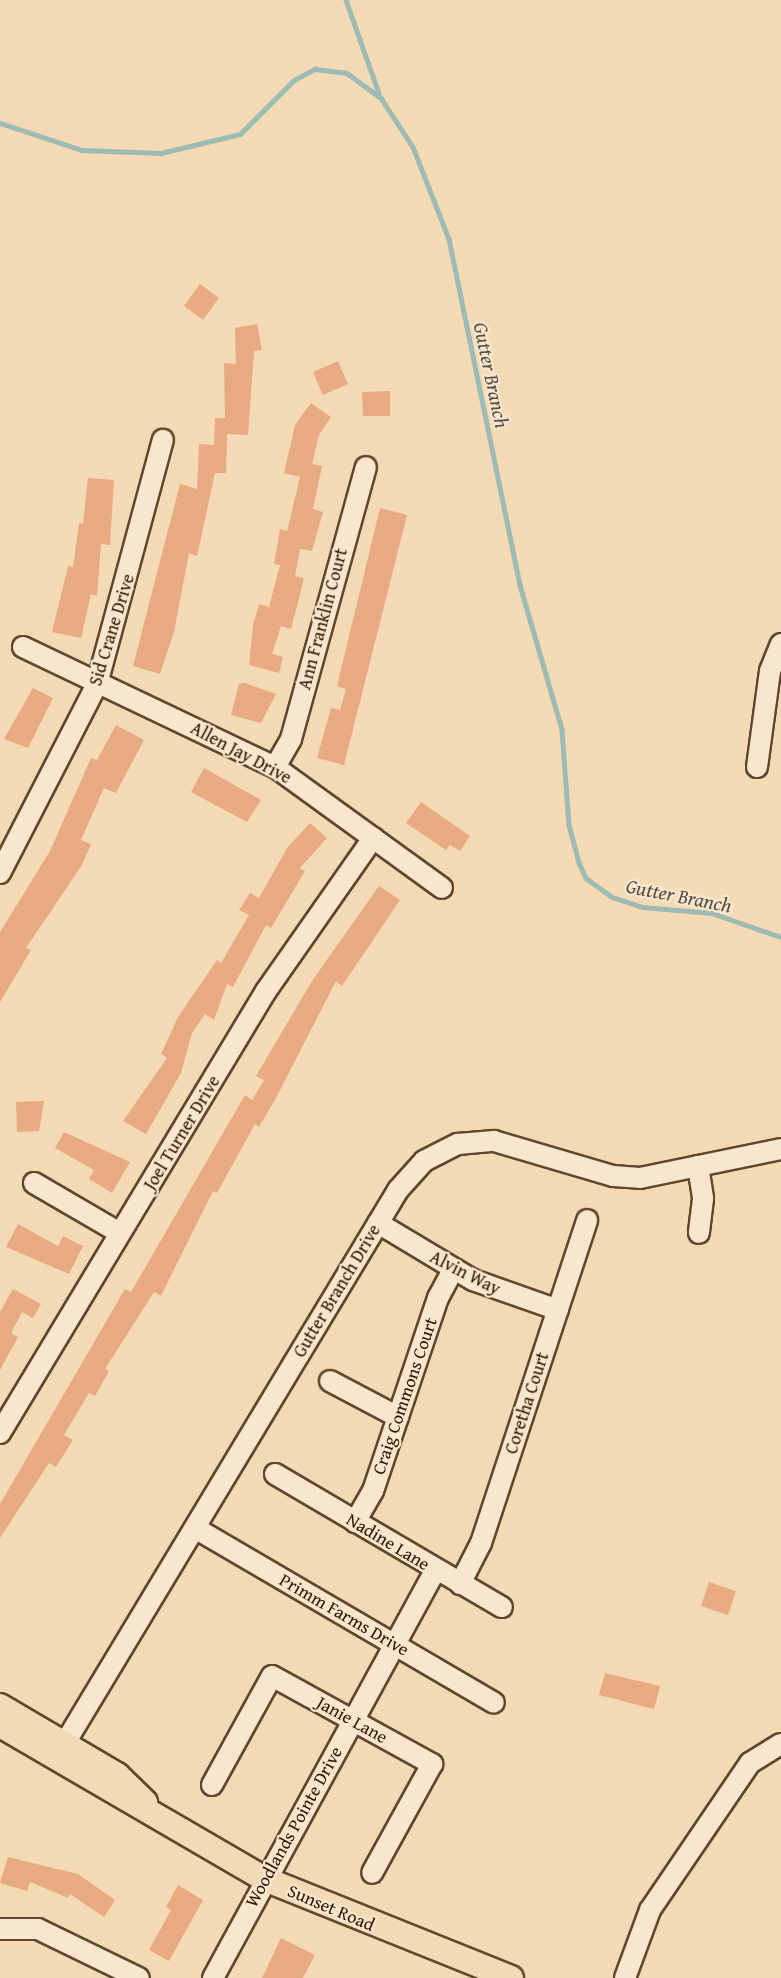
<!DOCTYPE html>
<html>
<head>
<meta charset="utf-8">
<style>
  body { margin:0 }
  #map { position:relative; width:781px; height:1978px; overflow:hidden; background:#f4dab4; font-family:"Gentium Book Plus",serif }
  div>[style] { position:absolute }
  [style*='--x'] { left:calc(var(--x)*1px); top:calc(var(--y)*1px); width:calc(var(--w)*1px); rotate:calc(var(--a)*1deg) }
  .stream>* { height:4.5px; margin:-2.25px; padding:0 2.25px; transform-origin:2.25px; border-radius:2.25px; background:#9dbab3 }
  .building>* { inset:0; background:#e7aa81 }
  .roads { filter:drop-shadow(2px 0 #60462d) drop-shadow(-2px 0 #60462d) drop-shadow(0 2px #60462d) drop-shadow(0 -2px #60462d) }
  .minor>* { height:20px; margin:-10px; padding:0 10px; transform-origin:10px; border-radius:10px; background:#f8e7ce }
  .major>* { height:24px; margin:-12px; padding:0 12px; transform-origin:12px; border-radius:12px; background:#f4dab4 }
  span { translate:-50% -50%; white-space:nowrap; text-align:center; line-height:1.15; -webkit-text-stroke:4.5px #f8e7ce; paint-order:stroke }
  .street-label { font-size:18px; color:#2e1400 }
  .water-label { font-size:20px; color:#554e3f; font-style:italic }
</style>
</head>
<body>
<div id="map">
  <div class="stream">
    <div style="--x:346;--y:0;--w:99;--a:70.5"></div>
    <div style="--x:0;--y:123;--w:86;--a:18.2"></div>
    <div style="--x:82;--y:150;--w:79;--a:2.2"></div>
    <div style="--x:161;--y:153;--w:81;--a:-13.5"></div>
    <div style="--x:240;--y:134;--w:76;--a:-45"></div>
    <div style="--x:294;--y:80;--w:24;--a:-28"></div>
    <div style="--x:315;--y:69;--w:32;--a:7"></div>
    <div style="--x:347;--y:73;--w:42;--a:36.3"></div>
    <div style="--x:381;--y:98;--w:59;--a:56.9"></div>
    <div style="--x:413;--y:147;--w:99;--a:68.6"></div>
    <div style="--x:449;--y:239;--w:353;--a:78.4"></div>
    <div style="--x:520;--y:585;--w:151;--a:73.8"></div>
    <div style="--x:562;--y:730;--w:95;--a:85.8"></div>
    <div style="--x:569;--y:825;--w:39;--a:75"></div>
    <div style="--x:579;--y:863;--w:17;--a:65"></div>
    <div style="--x:586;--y:878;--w:32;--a:36"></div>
    <div style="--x:612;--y:897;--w:33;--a:18"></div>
    <div style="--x:643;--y:907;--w:69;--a:5"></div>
    <div style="--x:712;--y:913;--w:73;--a:19.2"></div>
  </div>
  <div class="building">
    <div style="clip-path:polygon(200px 284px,219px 298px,203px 320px,184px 306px)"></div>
    <div style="clip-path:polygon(257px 324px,262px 350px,254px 351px,248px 435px,227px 434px,226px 473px,215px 473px,197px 556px,189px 553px,174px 632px,160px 674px,133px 666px,180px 484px,197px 489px,199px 444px,214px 445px,215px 418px,225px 418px,224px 363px,236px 364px,235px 328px)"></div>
    <div style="clip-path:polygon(338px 361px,348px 384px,323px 395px,313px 372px)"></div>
    <div style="clip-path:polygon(390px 391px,390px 416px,363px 416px,362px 392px)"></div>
    <div style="clip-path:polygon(311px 403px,331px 417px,319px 435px,312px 464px,322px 466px,313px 509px,323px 512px,312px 551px,300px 549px,295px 576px,304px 578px,297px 606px,291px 629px,281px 626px,272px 654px,283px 657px,279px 673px,249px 665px,253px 625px,259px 604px,269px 607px,280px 565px,274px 564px,280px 529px,287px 531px,300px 477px,284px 473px,295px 425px)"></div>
    <div style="clip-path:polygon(88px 478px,114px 480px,110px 545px,101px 544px,97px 596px,91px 594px,81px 638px,52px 632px,68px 566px,73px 567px,79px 523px,83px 524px)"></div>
    <div style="clip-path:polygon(380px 508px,407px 515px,344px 765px,317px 758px,331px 708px,340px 710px,346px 689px,337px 686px)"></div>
    <div style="clip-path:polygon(245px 683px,276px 694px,261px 723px,231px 715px,239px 684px)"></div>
    <div style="clip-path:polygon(33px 688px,53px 698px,28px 748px,4px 739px)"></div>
    <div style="clip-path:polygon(116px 725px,144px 740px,116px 793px,104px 788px,81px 840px,91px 844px,82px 865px,26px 948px,31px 950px,0 1002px,0 932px,50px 851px,91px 758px,97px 760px)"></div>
    <div style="clip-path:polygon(204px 768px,261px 800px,247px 822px,191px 792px)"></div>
    <div style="clip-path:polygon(421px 802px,470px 836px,460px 851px,450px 845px,446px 850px,406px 823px)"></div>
    <div style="clip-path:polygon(310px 823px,327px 838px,300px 868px,305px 871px,271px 928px,266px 925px,233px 987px,227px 984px,214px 1020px,205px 1014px,192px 1033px,181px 1073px,146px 1134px,123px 1121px,167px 1058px,161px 1054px,178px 1017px,217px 960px,221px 963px,249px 915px,239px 910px,250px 893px,259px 898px,287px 848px)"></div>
    <div style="clip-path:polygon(379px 886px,400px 900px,342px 986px,336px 981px,276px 1098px,259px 1127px,255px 1124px,217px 1193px,213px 1191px,161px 1296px,154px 1292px,105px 1369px,109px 1371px,95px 1396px,89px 1393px,64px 1435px,73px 1440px,56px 1467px,49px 1463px,0 1538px,0 1504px,125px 1289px,131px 1292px,245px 1095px,252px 1100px,264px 1080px,256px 1076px,312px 981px)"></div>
    <div style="clip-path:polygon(44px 1101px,39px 1131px,17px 1132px,16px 1102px)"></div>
    <div style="clip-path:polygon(64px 1132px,130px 1162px,112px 1193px,89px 1179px,94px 1170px,55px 1148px)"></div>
    <div style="clip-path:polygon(18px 1224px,58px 1246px,63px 1236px,83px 1246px,69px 1274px,6px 1247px)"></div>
    <div style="clip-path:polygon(13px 1289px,41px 1304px,33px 1318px,22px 1312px,11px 1333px,18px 1337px,0 1370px,0 1312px)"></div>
    <div style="clip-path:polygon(709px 1582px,736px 1591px,728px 1615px,701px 1606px)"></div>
    <div style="clip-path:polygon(605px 1673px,660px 1686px,654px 1709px,599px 1695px)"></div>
    <div style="clip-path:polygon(8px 1857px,78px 1874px,115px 1900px,104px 1917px,70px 1894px,68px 1898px,30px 1882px,27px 1891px,0 1883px)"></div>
    <div style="clip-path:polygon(178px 1885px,203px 1900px,169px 1961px,149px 1950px,171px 1910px,166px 1907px)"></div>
    <div style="clip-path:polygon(281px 1938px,315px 1955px,303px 1978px,262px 1978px)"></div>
  </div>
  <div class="roads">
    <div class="minor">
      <div style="--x:23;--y:647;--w:279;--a:25.5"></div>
      <div style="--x:275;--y:767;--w:206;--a:35.9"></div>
      <div style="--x:275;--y:767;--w:32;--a:-60"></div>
      <div style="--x:291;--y:739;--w:282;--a:-74.6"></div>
      <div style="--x:757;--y:767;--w:97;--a:-82.3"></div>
      <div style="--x:770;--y:671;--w:29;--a:-68"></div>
      <div style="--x:0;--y:873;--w:212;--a:-62.8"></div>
      <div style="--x:97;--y:684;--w:253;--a:-74.9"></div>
      <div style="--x:698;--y:1166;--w:33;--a:81"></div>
      <div style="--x:703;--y:1199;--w:34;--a:97"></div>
      <div style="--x:34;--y:1183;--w:99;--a:30.2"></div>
      <div style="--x:378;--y:1223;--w:111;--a:31"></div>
      <div style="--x:473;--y:1280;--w:90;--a:19.4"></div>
      <div style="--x:330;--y:1381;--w:77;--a:27.9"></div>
      <div style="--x:0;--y:1433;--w:516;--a:-58.96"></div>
      <div style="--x:266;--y:991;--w:187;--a:-55"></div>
      <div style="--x:275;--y:1474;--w:263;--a:30.4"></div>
      <div style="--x:355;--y:1522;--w:36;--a:-60"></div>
      <div style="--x:373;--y:1491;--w:204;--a:-71.4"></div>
      <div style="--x:438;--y:1298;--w:32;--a:-62"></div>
      <div style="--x:195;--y:1528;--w:346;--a:30.3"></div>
      <div style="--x:460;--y:1584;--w:46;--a:-62.9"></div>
      <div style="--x:481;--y:1543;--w:340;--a:-71.8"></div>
      <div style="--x:65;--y:1743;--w:646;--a:-58.94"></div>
      <div style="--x:398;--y:1190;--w:39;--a:-48"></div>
      <div style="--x:424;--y:1161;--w:38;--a:-27"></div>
      <div style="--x:458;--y:1144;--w:36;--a:-5"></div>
      <div style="--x:494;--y:1141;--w:124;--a:16.4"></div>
      <div style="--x:613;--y:1176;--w:27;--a:4"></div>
      <div style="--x:640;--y:1178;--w:144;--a:-11.6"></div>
      <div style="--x:212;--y:1785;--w:124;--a:-61.2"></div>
      <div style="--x:272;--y:1676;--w:183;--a:28.8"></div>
      <div style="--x:432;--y:1764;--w:124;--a:118.8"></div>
      <div style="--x:0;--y:1929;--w:38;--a:0"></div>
      <div style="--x:38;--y:1929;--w:112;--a:25.9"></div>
      <div style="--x:213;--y:1978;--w:464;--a:-61.4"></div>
      <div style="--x:625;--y:1978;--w:72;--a:-69.8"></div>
      <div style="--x:650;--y:1910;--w:178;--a:-55.8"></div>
      <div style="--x:750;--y:1763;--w:36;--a:-32"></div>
    </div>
    <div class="major">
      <div style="--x:0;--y:1706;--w:136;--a:30.5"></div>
      <div style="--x:117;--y:1775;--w:39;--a:44"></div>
      <div style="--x:0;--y:1725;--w:306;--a:30.2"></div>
      <div style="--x:265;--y:1879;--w:265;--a:21.9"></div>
    </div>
  </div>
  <div class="street-label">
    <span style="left:323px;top:619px;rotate:-75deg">Ann Franklin Court</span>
    <span style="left:112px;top:630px;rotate:-73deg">Sid Crane Drive</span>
    <span style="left:241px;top:753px;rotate:28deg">Allen Jay Drive</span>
    <span style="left:182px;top:1133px;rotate:-59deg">Joel Turner Drive</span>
    <span style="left:465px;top:1273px;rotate:27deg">Alvin Way</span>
    <span style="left:337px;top:1291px;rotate:-59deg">Gutter Branch Drive</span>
    <span style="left:405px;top:1396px;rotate:-71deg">Craig Commons Court</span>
    <span style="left:527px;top:1403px;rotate:-72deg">Coretha Court</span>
    <span style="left:388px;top:1542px;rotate:31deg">Nadine Lane</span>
    <span style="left:344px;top:1615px;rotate:30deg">Primm Farms Drive</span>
    <span style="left:352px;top:1720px;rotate:29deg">Janie Lane</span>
    <span style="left:294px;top:1827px;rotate:-61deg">Woodlands Pointe Drive</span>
    <span style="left:331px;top:1908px;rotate:23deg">Sunset Road</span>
  </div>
  <div class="water-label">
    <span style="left:492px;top:375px;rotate:78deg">Gutter Branch</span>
    <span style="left:679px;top:895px;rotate:11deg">Gutter Branch</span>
  </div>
</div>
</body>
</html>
